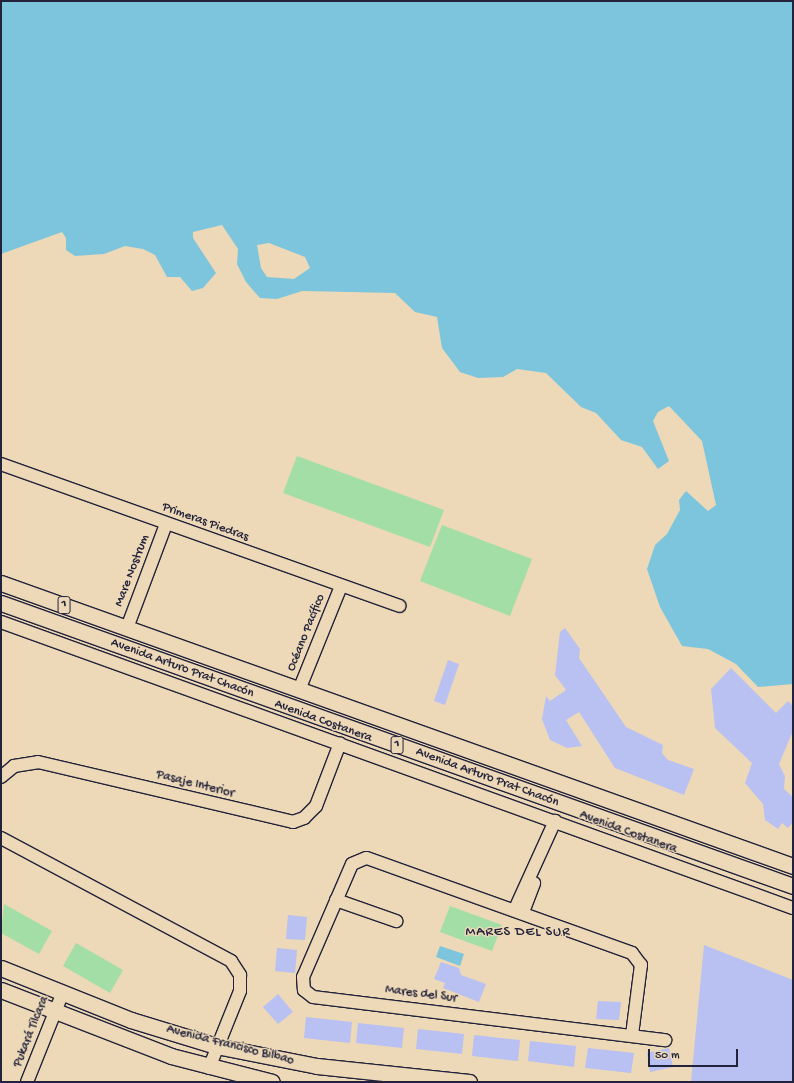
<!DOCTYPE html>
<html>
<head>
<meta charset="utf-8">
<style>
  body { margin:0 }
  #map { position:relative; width:794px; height:1083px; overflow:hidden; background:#edd9b7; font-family:"Gochi Hand",sans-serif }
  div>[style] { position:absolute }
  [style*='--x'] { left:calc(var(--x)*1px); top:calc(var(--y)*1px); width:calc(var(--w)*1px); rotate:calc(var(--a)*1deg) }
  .green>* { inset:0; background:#a2dea5 }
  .water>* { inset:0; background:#7cc5dd }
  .building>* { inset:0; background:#b9c0f2 }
  .roads { filter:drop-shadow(1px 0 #22223b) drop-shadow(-1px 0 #22223b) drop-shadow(0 1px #22223b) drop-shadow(0 -1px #22223b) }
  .minor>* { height:12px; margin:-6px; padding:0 6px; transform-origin:6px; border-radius:6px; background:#edd9b7 }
  .major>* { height:15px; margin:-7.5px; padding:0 7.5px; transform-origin:7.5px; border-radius:7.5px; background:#edd9b7 }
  span { translate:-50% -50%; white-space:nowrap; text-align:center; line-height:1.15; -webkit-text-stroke:3px #edd9b7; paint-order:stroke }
  .shield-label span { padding:1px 3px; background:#edd9b7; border:1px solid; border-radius:3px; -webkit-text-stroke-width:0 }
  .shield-label { font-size:12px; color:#22223b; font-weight:700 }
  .street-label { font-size:13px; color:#22223b }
  .neighbourhood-label { font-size:14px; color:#22223b; letter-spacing:1px }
  .frame { position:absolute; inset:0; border:2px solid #22223b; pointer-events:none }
  .scale { position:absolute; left:648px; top:1049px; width:90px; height:18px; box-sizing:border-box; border:2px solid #22223b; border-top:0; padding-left:5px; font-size:12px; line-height:14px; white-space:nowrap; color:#22223b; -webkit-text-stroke:3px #edd9b7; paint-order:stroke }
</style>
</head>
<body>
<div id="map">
  <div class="green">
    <div style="clip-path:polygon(297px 456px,444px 510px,430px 547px,283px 493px)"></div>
    <div style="clip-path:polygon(442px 525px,532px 559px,510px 616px,420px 581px)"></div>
    <div style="clip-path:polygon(4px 904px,52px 931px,39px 954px,1px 933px)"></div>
    <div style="clip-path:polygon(450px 906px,502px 925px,492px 951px,440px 932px)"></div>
    <div style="clip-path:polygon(76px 943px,123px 970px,110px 993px,63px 966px)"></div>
  </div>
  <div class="water">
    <div style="clip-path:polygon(evenodd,1px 1px,793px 1px,793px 684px,758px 687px,736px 664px,708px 649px,682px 646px,660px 607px,647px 569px,655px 545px,667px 534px,680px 510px,679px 500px,686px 491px,708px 511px,716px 505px,702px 441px,669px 406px,658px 412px,653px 421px,669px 461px,658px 469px,642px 447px,621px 440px,596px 413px,581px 407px,546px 373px,517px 369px,503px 377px,478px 378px,460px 372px,442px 348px,437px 317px,415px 312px,395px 293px,302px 291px,277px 299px,260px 298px,246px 282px,237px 264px,238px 249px,222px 225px,193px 232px,193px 238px,216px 273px,203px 288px,192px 291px,180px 277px,167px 277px,155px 255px,143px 249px,125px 246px,104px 254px,75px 256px,66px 250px,66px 238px,62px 232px,1px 254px,1px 1px,269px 243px,305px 257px,310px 268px,294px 279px,267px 277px,261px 268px,257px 245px,269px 243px)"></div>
    <div style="clip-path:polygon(440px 946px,464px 954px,460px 966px,436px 957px)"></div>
  </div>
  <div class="building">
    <div style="clip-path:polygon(565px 628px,580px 649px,579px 658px,626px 727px,663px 745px,662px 753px,668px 760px,694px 769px,684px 795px,615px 768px,579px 712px,566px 720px,582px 746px,567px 748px,550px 740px,542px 719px,546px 696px,550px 701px,566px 690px,555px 675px,560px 632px)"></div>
    <div style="clip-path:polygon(448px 660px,459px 664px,445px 705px,434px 701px)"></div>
    <div style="clip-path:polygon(731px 668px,776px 713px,788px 701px,793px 706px,793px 731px,779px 764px,785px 776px,784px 789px,793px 797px,793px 822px,788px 828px,782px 823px,778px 829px,765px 820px,763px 804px,745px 783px,752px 763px,715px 728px,711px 689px)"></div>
    <div style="clip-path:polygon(288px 915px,307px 917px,305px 940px,286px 939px)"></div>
    <div style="clip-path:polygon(704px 945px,793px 980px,793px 1082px,691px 1082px)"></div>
    <div style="clip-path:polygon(277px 948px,297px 950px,295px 973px,275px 971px)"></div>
    <div style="clip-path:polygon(441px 962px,459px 968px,461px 975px,486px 984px,479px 1002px,443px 988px,445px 983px,434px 979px)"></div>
    <div style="clip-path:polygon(278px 994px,293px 1012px,278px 1024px,263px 1007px)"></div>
    <div style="clip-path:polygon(598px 1001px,621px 1002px,619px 1020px,596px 1019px)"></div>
    <div style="clip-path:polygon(306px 1017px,352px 1022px,350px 1043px,304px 1038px)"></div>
    <div style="clip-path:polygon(358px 1023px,404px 1028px,402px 1048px,356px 1043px)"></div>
    <div style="clip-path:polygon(418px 1029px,464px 1034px,462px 1054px,416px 1049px)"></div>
    <div style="clip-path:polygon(474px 1035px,520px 1040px,518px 1061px,472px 1056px)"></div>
    <div style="clip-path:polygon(530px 1041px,576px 1046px,574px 1067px,528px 1061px)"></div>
    <div style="clip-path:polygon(588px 1048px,634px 1053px,631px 1073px,585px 1068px)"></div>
    <div style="clip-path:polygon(669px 1048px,673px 1067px,650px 1072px,647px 1053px)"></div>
  </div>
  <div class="roads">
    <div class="minor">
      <div style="--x:1;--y:464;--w:423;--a:19.6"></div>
      <div style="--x:1;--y:622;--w:842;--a:19.86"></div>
      <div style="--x:127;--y:628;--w:111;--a:-69.4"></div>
      <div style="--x:299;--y:690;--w:112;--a:-68"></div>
      <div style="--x:1;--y:777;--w:17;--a:-40"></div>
      <div style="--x:14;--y:766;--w:24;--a:-9"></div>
      <div style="--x:38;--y:762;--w:262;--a:13.2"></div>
      <div style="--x:293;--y:822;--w:12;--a:-20"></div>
      <div style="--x:304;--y:818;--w:17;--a:-45"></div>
      <div style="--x:316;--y:806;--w:67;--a:-69.1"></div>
      <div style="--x:1;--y:838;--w:261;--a:28.1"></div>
      <div style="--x:231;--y:961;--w:17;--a:57"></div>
      <div style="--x:240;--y:975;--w:16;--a:90"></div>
      <div style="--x:240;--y:991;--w:83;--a:111.9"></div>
      <div style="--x:336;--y:900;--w:64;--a:19.3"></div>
      <div style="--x:515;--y:909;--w:97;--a:-65.6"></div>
      <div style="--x:523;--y:912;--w:31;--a:-69"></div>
      <div style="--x:632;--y:1035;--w:71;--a:-82.7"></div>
      <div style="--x:641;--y:965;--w:15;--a:-127"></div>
      <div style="--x:632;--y:953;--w:282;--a:-160.3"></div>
      <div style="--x:366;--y:858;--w:15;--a:157"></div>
      <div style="--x:352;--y:864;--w:123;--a:113.4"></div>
      <div style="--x:303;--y:977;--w:13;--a:86"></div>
      <div style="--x:304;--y:990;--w:11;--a:38"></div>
      <div style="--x:313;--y:997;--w:355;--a:7"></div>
      <div style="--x:27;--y:1082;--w:97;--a:-68.2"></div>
    </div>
    <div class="major">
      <div style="--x:1;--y:583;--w:841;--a:19.66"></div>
      <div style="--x:1;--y:603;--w:841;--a:19.66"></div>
      <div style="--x:1;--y:968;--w:140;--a:21.8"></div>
      <div style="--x:131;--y:1020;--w:89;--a:17"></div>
      <div style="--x:216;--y:1046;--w:103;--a:11.2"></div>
      <div style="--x:317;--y:1066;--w:153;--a:6"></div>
      <div style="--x:1;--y:990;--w:182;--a:21.2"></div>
      <div style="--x:171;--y:1056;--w:104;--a:14.4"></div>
    </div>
  </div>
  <div class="shield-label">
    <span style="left:64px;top:605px">1</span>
    <span style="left:397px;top:745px">1</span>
  </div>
  <div class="street-label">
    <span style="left:205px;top:523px;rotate:20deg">Primeras Piedras</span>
    <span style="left:133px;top:571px;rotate:-69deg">Mare Nostrum</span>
    <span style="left:307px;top:633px;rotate:-68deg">Océano Pacífico</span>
    <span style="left:182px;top:669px;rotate:20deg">Avenida Arturo Prat Chacón</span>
    <span style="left:323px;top:722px;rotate:20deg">Avenida Costanera</span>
    <span style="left:487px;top:778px;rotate:20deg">Avenida Arturo Prat Chacón</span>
    <span style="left:195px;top:785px;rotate:14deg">Pasaje Interior</span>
    <span style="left:628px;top:833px;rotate:20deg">Avenida Costanera</span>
    <span style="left:421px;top:995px;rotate:7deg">Mares del Sur</span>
    <span style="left:32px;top:1032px;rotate:-68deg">Pukará Tilcara</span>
    <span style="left:230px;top:1046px;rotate:14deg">Avenida Francisco Bilbao</span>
  </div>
  <div class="neighbourhood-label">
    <span style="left:518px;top:933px">MARES DEL SUR</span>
  </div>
  <div class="frame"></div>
  <div class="scale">50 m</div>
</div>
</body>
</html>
